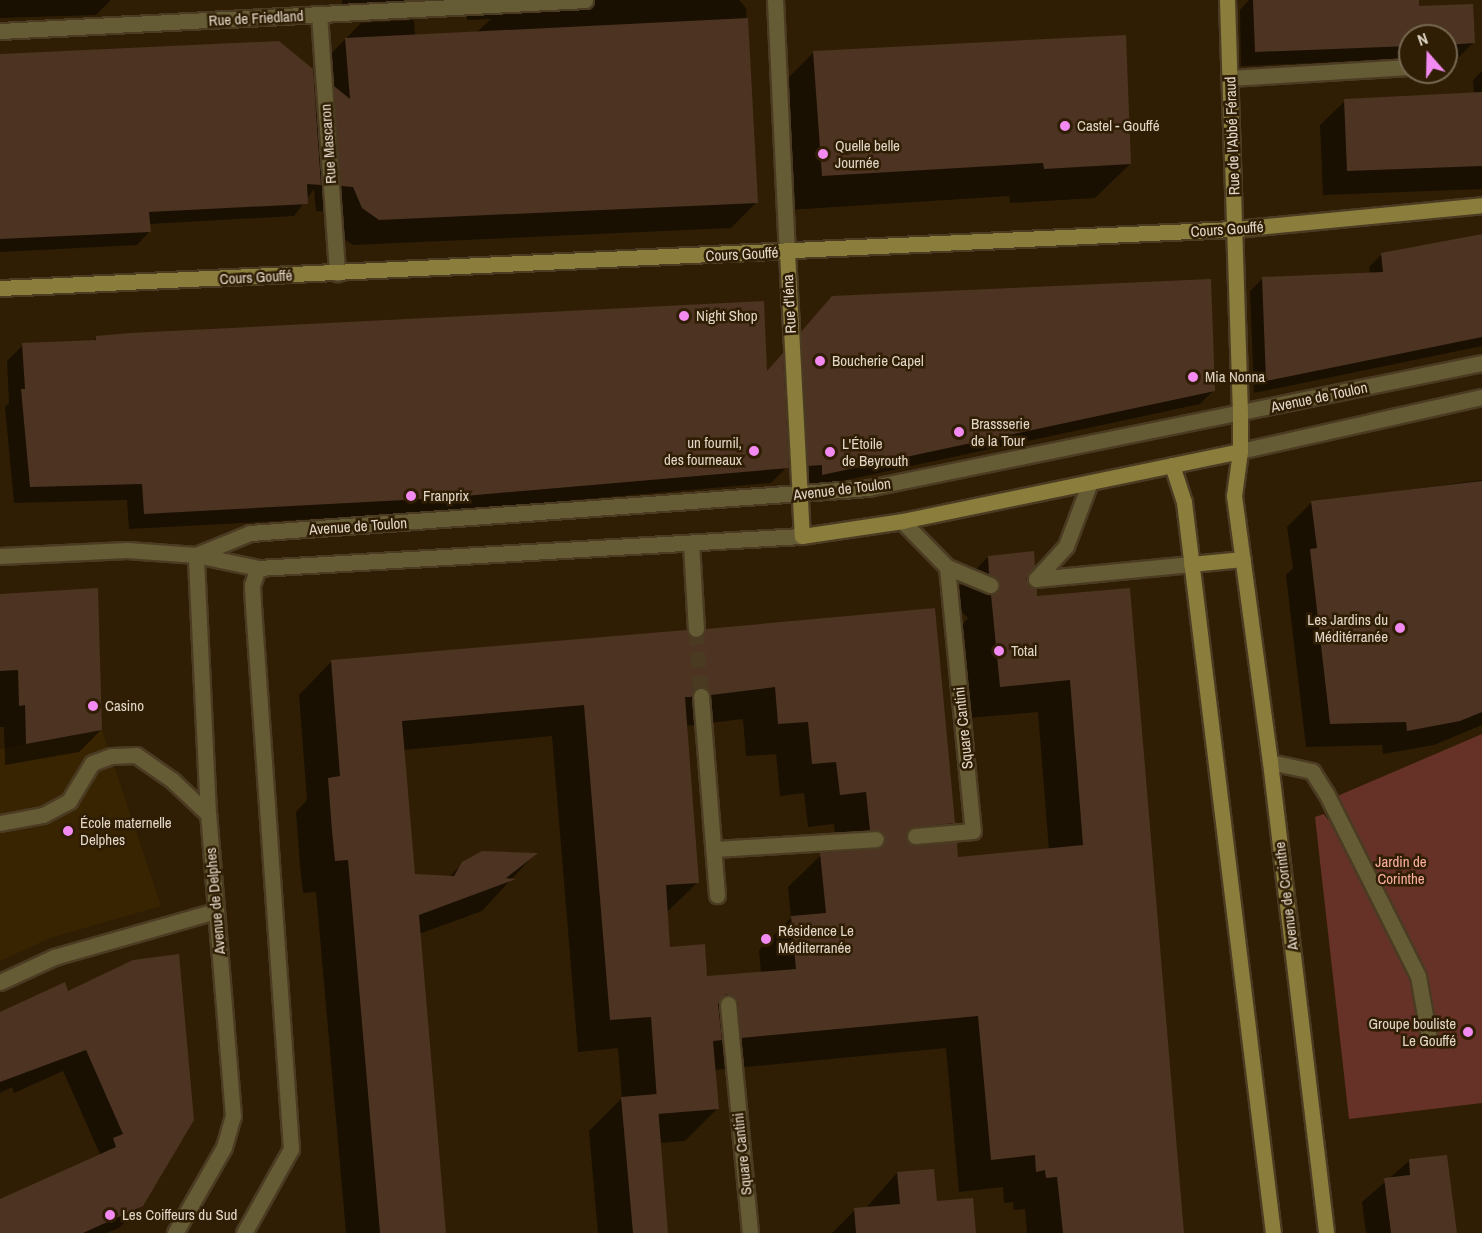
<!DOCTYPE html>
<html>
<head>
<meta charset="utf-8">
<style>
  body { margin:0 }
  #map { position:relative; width:1482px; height:1233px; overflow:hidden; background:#2f1e04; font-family:"Archivo Narrow",sans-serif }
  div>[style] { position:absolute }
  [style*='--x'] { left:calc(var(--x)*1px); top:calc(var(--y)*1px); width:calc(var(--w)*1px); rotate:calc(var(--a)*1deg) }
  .built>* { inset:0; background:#392401 }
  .green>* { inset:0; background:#663126 }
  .shadow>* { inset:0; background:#0007 }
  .building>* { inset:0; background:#4d3322 }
  .street-tunnel>* { height:15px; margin-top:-7.5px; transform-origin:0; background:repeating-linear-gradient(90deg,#4a3a21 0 15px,transparent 0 23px) }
  .roads { filter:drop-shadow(2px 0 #4b3b23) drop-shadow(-2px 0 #4b3b23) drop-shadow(0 2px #4b3b23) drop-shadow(0 -2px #4b3b23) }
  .lane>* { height:15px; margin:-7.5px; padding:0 7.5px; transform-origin:7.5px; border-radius:7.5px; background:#655c35 }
  .street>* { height:15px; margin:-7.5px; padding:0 7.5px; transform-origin:7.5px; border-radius:7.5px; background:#655c35 }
  .secondary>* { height:15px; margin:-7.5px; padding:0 7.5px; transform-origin:7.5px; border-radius:7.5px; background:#8b7d3c }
  .dots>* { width:16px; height:16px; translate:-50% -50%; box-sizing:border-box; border:3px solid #2f1e04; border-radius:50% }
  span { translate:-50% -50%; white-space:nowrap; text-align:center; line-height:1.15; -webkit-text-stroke:5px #2f1e04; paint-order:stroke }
  .street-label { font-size:15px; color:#e1d6c7 }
  .poi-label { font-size:15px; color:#e1d6c7 }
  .left { translate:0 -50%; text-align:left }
  .right { translate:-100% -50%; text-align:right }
  .park-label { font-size:15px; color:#fdb0a0 }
  .north { position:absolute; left:1398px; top:24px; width:60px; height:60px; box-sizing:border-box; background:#2f1e04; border:2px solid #766852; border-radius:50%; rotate:340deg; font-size:16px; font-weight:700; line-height:24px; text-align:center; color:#e1d6c7 }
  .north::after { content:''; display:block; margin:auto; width:21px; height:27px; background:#f38af1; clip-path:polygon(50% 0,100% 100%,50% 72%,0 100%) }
</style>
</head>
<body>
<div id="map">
  <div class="built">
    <div style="clip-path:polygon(102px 730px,161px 906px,50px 938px,0 961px,0 749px)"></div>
  </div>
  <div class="green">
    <div style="clip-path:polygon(1482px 734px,1482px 1103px,1349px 1119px,1315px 817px,1324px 814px,1328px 820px,1342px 815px,1335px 797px)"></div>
  </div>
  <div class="shadow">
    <div style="clip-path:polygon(0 0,111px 0,96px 15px,0 18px)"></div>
    <div style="clip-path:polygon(342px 0,412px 0,397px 15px,343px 18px)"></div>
    <div style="clip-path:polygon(465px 0,739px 0,746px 8px,757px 202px,731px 228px,353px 245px,337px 234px,328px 212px,316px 211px,314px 189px,294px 216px,149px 224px,150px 231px,137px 245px,0 252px,0 57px,314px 108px,323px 99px,320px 65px,361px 23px,414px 20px,415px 36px,476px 33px,491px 19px,467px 20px)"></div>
    <div style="clip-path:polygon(1249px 0,1397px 0,1473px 43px,1459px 57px,1446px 58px,1446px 36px,1410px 36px,1410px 59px,1241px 66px,1240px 10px)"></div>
    <div style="clip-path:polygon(814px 52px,1130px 164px,1095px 198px,1010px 203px,1009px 196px,788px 210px,779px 87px)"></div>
    <div style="clip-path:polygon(1482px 71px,1482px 189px,1323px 195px,1320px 125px,1345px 101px,1474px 94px,1473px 80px)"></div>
    <div style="clip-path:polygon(1482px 234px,1482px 346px,1254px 393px,1250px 291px,1263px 278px,1370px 274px,1369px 267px,1382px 254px)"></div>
    <div style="clip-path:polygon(832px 298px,1214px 390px,1200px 404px,809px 488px,808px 478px,795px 479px,788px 347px)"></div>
    <div style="clip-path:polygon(97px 337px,766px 372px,787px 467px,771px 483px,425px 513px,129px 529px,127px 500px,14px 503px,5px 407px,9px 403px,7px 361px,23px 345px,92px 342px)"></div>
    <div style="clip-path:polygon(1482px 480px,1482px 725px,1434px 745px,1383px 754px,1382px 745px,1306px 747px,1286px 575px,1293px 568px,1287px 527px,1311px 503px)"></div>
    <div style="clip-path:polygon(evenodd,988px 557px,1024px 580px,1036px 598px,1128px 590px,1183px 1233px,1027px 1233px,1025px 1209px,1014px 1210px,1013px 1202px,1004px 1203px,1003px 1187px,959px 1192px,946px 1048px,714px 1070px,718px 1108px,685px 1141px,659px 1143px,667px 1233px,598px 1233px,589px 1131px,622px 1098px,618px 1048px,578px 1052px,552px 736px,403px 750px,414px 875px,449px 877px,463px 863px,534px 855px,482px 911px,419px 934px,445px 1233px,346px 1233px,316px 892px,303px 893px,300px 865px,296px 812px,307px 800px,299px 695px,331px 662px,697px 640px,706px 630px,954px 822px,930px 846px,957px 859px,1049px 850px,1038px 712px,968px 718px,959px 629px,968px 618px,957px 607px,956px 590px,988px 557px,743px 719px,746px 756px,776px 754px,780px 796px,804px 793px,808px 827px,834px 824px,837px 853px,821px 855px,788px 887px,791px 918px,759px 950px,761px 973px,706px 977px,669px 948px,666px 913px,698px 882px,685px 726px,743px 719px)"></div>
    <div style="clip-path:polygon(0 596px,101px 730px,79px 752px,5px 765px,4px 727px,0 727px)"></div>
    <div style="clip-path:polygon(133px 962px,142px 1205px,119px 1228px,107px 1233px,0 1233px,0 1201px,100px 1154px,63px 1071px,14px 1093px,12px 1087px,0 1093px,0 1013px,67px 993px)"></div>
    <div style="clip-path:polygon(1409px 1161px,1455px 1233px,1366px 1233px,1362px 1202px)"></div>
    <div style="clip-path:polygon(897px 1173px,935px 1203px,975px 1233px,832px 1233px,855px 1210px,865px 1209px)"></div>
  </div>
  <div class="building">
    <div style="clip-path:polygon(1253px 0,1419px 0,1419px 6px,1473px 4px,1475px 43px,1446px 45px,1446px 36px,1410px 36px,1410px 46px,1255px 52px)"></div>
    <div style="clip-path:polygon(748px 18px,758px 203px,379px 220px,362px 208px,353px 187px,341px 186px,334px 86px,350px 99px,345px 38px)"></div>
    <div style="clip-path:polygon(1126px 35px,1131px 164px,1044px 169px,1043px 163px,822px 176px,813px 51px)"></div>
    <div style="clip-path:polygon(279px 41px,313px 69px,321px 185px,307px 184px,308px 204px,149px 212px,151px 232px,0 239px,0 54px)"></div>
    <div style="clip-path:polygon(1482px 92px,1482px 166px,1347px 171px,1344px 99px)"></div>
    <div style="clip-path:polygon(1482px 234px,1482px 337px,1266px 381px,1262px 277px,1383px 272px,1381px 253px)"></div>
    <div style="clip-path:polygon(1211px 279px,1215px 391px,822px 475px,822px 465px,808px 466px,801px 332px,832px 296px)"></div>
    <div style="clip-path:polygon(764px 301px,767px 371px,783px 353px,789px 468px,442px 498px,144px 514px,142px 484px,30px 487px,21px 389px,25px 389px,22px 343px,96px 340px,96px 336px,130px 333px)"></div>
    <div style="clip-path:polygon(1482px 481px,1482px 712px,1460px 721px,1407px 731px,1406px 722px,1330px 724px,1310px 549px,1317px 548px,1311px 501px)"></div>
    <div style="clip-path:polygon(evenodd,1034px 551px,1035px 566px,1026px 579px,1037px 589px,1037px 596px,1130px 588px,1184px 1233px,1063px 1233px,1057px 1177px,1046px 1178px,1045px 1170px,1036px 1172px,1035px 1155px,991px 1160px,978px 1016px,741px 1038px,738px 1002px,726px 994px,718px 1004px,722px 1040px,713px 1041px,719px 1109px,658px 1114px,651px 1017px,610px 1020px,584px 705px,402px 721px,415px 874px,454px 876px,462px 862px,482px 851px,538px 853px,506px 878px,516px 879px,419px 915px,446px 1233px,380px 1233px,348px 860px,335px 861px,332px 831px,328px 778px,340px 776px,331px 660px,686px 630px,697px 639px,706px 629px,935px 608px,955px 823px,910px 828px,907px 841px,916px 846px,957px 842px,958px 857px,1083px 845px,1070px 680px,1000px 687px,991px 595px,1000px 584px,989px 574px,988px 556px,1034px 551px,700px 686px,711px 695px,775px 687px,778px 724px,808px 722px,812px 764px,836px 762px,840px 795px,866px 792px,870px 830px,884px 834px,885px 843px,877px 849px,820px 853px,826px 913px,791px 916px,796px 969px,707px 976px,705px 944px,670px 947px,666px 885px,699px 883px,685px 697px,691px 697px,700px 686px)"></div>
    <div style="clip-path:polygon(98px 588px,102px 730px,26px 744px,25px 705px,19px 706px,18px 670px,0 671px,0 594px)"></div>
    <div style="clip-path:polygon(179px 954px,194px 1120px,143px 1206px,83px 1233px,0 1233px,0 1199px,116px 1147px,113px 1138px,123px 1134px,86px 1050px,0 1082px,0 1012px,65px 982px,68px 991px,133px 960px)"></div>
    <div style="clip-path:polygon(657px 1094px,668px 1233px,633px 1233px,621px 1097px)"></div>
    <div style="clip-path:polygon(1447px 1155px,1457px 1233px,1391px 1233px,1384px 1178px,1410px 1175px,1409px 1159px)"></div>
    <div style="clip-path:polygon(934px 1169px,937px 1201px,973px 1198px,976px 1233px,856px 1233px,854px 1208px,900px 1204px,897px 1172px)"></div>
  </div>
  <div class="street-tunnel">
    <div style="--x:696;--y:629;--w:67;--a:85.7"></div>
  </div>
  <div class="roads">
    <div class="lane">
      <div style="--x:1229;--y:78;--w:181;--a:-3.5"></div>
      <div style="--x:902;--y:521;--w:64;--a:45.6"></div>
      <div style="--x:947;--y:567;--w:47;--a:22.7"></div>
      <div style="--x:196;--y:555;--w:58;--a:-22.2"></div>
      <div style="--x:250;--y:533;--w:620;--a:-4.16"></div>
      <div style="--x:868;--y:488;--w:627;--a:-11.51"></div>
      <div style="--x:947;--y:567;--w:265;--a:84.4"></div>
      <div style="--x:1036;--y:579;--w:156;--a:-5.5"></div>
      <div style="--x:1036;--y:579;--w:45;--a:-47.7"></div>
      <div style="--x:1066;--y:546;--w:68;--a:-69.4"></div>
      <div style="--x:1270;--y:762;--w:43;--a:12.1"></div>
      <div style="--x:1312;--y:771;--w:26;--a:58"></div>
      <div style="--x:1326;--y:793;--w:205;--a:63.3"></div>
      <div style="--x:1418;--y:976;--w:63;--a:79.9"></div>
      <div style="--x:0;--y:823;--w:44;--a:-10.5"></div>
      <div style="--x:43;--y:815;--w:30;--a:-28"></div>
      <div style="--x:69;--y:801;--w:44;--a:-58.8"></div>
      <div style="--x:92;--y:763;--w:20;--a:-20"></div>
      <div style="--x:111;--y:756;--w:25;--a:-2"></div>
      <div style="--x:136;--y:755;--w:44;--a:34.8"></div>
      <div style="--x:172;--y:780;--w:50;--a:43.4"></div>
    </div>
    <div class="street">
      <div style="--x:775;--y:0;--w:252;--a:87.3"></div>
      <div style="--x:319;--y:14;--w:260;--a:86"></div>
      <div style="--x:0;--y:31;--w:586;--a:-3.03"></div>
      <div style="--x:1240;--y:451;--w:248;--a:-12.6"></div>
      <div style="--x:691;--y:543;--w:86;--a:86.7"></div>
      <div style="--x:0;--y:556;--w:127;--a:-2.7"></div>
      <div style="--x:127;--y:550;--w:69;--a:4.1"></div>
      <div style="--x:196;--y:555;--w:63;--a:11.8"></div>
      <div style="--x:258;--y:568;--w:545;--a:-3.37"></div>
      <div style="--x:701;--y:696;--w:200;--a:85.4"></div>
      <div style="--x:915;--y:836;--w:58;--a:-4.9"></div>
      <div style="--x:714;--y:849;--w:162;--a:-3.5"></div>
      <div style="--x:0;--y:982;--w:60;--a:-24.8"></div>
      <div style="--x:54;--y:957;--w:167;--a:-15.9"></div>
      <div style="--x:728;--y:1004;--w:230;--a:84.5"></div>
      <div style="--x:175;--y:1233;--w:99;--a:-60.3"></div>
      <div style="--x:224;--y:1147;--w:32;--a:-74"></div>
      <div style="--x:233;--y:1116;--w:303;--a:-94.7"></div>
      <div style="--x:208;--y:814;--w:259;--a:-92.7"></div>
      <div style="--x:244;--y:1233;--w:96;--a:-60.8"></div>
      <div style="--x:291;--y:1149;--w:545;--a:-94"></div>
      <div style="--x:253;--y:605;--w:20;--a:-93"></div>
      <div style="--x:252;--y:585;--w:18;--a:-71"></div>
    </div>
    <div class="secondary">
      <div style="--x:1227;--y:0;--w:412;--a:88.2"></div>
      <div style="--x:1240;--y:412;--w:39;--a:90"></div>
      <div style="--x:1240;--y:451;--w:45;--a:97.6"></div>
      <div style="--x:1234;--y:496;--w:268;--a:82.3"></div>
      <div style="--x:1270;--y:762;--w:474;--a:83.2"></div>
      <div style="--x:787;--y:252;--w:284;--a:87"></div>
      <div style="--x:802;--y:536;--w:101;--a:-8.5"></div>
      <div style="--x:902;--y:521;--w:345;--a:-11.7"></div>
      <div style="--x:0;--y:288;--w:1236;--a:-2.74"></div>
      <div style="--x:1235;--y:229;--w:248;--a:-5.5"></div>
      <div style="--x:1172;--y:465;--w:39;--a:72"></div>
      <div style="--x:1184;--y:502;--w:736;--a:83.06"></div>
      <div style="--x:1191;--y:564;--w:52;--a:-5.5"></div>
    </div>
  </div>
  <div class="dots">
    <div style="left:1065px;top:126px;background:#f38af1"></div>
    <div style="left:823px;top:154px;background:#f38af1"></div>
    <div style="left:684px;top:316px;background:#f38af1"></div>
    <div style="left:820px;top:361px;background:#f38af1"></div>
    <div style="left:1193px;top:377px;background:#f38af1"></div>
    <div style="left:959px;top:432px;background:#f38af1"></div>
    <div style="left:754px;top:451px;background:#f38af1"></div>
    <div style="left:830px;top:452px;background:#f38af1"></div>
    <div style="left:411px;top:496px;background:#f38af1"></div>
    <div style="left:1400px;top:628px;background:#f38af1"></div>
    <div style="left:999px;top:651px;background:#f38af1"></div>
    <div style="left:93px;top:706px;background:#f38af1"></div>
    <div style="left:68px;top:831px;background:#f38af1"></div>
    <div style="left:766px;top:939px;background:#f38af1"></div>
    <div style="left:1468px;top:1032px;background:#f38af1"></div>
    <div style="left:110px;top:1215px;background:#f38af1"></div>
  </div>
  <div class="street-label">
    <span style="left:256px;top:18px;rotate:-3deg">Rue de Friedland</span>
    <span style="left:1232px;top:136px;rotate:-92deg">Rue de l'Abbé Féraud</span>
    <span style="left:328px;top:144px;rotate:-94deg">Rue Mascaron</span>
    <span style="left:1227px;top:229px;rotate:-4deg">Cours Gouffé</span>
    <span style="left:742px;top:254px;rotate:-3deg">Cours Gouffé</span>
    <span style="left:256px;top:277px;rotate:-3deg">Cours Gouffé</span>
    <span style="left:789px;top:304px;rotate:-93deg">Rue d'Iéna</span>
    <span style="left:1319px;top:397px;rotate:-12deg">Avenue de Toulon</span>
    <span style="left:842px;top:489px;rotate:-7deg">Avenue de Toulon</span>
    <span style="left:358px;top:526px;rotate:-4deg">Avenue de Toulon</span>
    <span style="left:963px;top:728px;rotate:-96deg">Square Cantini</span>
    <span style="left:1286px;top:896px;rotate:-97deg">Avenue de Corinthe</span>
    <span style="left:215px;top:901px;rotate:-95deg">Avenue de Delphes</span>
    <span style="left:742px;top:1154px;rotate:-96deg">Square Cantini</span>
  </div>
  <div class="poi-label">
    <span class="left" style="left:1077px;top:126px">Castel - Gouffé</span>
    <span class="left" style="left:835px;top:154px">Quelle belle<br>Journée</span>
    <span class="left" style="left:696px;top:316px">Night Shop</span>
    <span class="left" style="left:832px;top:361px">Boucherie Capel</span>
    <span class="left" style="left:1205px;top:377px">Mia Nonna</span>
    <span class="left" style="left:971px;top:432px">Brassserie<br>de la Tour</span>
    <span class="right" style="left:742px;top:451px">un fournil,<br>des fourneaux</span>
    <span class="left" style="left:842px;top:452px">L'Étoile<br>de Beyrouth</span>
    <span class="left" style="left:423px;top:496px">Franprix</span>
    <span class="right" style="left:1388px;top:628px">Les Jardins du<br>Méditérranée</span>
    <span class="left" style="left:1011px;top:651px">Total</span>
    <span class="left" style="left:105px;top:706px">Casino</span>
    <span class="left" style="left:80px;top:831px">École maternelle<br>Delphes</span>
    <span class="left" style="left:778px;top:939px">Résidence Le<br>Méditerranée</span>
    <span class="right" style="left:1456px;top:1032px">Groupe bouliste<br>Le Gouffé</span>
    <span class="left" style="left:122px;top:1215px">Les Coiffeurs du Sud</span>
  </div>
  <div class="park-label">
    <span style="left:1401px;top:870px">Jardin de<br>Corinthe</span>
  </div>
  <div class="north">N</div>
</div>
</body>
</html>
